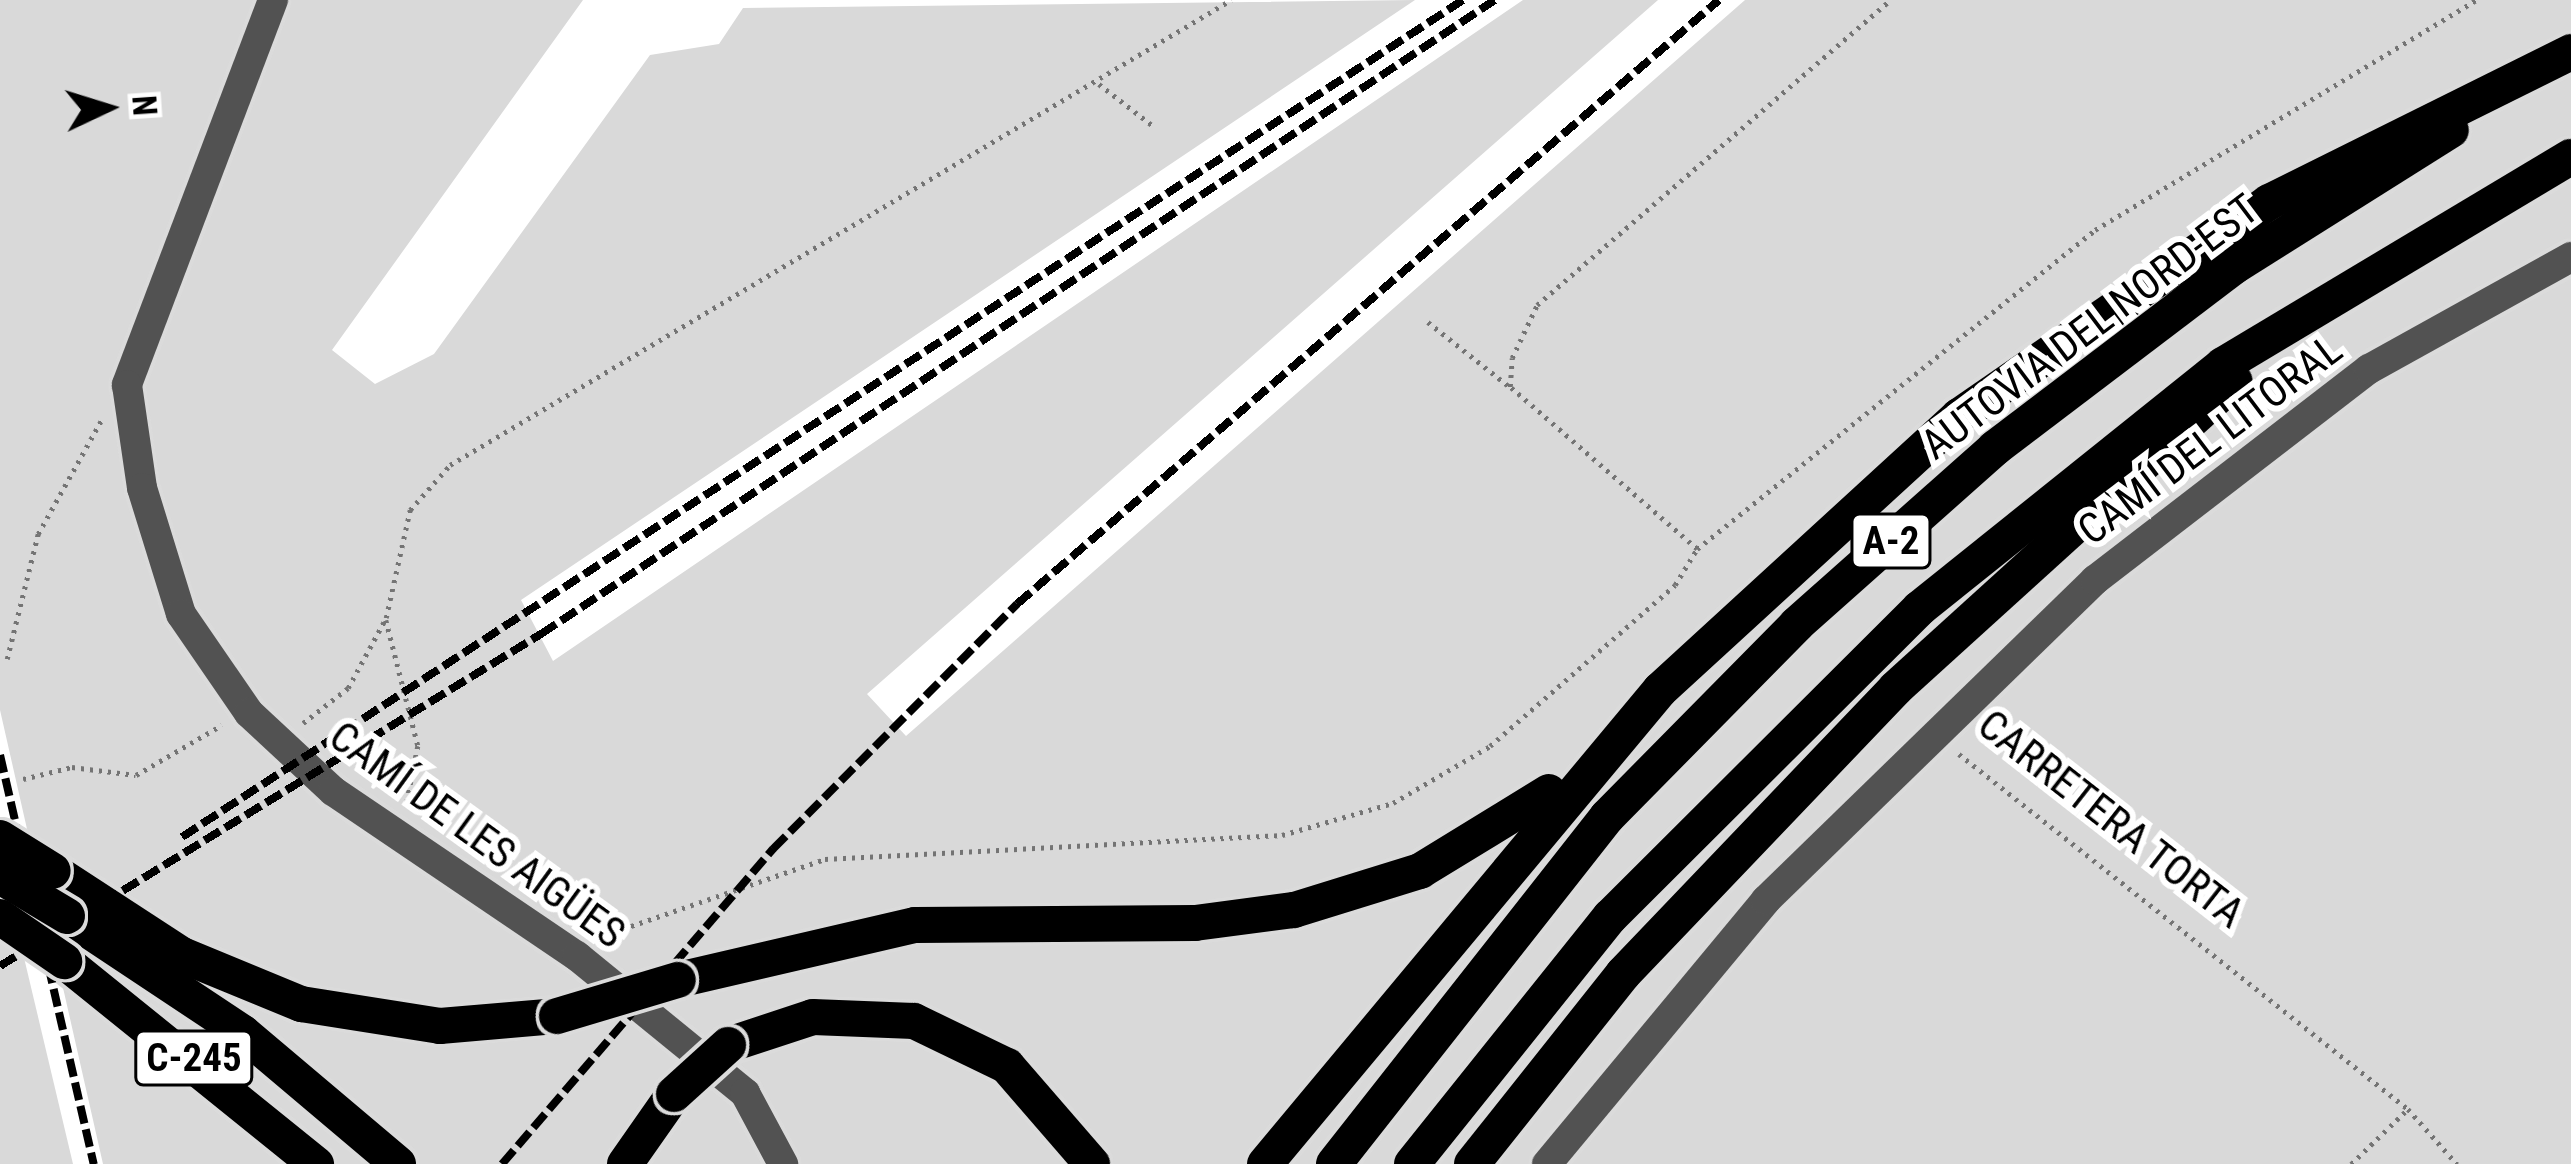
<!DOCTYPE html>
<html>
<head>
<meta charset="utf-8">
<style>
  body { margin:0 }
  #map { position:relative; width:2571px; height:1164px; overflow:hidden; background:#fff; font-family:"Roboto Condensed",sans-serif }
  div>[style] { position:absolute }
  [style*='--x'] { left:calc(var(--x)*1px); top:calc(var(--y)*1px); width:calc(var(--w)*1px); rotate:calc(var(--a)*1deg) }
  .green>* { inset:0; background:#d9d9d9 }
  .path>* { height:4.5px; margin-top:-2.25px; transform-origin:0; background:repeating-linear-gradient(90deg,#747474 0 3px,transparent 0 9px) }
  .roads { filter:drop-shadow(3px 0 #dbdbdb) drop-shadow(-3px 0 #dbdbdb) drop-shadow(0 3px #dbdbdb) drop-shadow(0 -3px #dbdbdb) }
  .minor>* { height:30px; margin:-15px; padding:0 15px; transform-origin:15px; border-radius:15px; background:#525252 }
  .highway>* { height:36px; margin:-18px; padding:0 18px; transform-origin:18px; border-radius:18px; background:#000 }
  .rail>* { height:8px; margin-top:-4px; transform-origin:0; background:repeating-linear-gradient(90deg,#000 0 18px,transparent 0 24px) }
  .bridges { filter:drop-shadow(3px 0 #dbdbdb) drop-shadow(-3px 0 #dbdbdb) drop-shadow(0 3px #dbdbdb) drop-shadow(0 -3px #dbdbdb) }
  .highway-bridge>* { height:36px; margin:-18px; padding:0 18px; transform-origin:18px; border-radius:18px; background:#000 }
  span { translate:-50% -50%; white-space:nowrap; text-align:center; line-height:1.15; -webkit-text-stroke:12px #fff; paint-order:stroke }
  .shield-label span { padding:3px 9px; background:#fff; border:3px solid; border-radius:9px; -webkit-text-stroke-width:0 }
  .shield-label { font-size:39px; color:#000; font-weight:700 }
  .street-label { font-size:42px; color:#000 }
  .north { position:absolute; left:48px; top:48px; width:120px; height:120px; -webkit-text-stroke:9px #fff; paint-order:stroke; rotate:86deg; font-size:33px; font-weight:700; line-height:48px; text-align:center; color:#000 }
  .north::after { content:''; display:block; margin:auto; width:42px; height:54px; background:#000; clip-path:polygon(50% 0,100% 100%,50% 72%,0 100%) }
</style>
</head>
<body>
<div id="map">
  <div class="green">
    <div style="clip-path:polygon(0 0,583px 0,332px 350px,375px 384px,434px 354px,650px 55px,719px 44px,743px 8px,1415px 0,521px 600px,553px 661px,1523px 0,1658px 0,867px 694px,906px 736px,1745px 0,2571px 0,2571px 1164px,103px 1164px,0 710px)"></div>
    <div style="clip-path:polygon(0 858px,2px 865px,73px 1164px,0 1164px)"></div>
  </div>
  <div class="path">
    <div style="--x:1099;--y:84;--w:67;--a:37.7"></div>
    <div style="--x:1428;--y:322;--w:105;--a:38.4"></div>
    <div style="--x:1697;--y:549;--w:247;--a:-139.1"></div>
    <div style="--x:1510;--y:387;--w:29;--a:-86"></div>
    <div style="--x:1512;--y:358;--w:59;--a:-64.7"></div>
    <div style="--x:1537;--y:305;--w:467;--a:-40.8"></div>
    <div style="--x:386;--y:620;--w:130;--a:75.7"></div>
    <div style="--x:418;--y:746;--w:62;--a:101.1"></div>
    <div style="--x:7;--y:659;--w:129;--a:-76.1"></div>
    <div style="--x:38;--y:534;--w:132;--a:-60.9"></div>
    <div style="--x:303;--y:723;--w:57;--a:-37.9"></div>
    <div style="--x:348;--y:688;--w:80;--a:-61.5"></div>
    <div style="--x:386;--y:618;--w:111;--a:-77.5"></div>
    <div style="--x:410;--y:510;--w:60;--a:-48.4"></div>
    <div style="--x:450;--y:465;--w:909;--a:-30.77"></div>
    <div style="--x:1959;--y:754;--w:572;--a:38.33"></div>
    <div style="--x:2408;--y:1109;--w:74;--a:48.3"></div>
    <div style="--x:23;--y:779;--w:50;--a:-13.8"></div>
    <div style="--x:72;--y:767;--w:64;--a:7.1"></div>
    <div style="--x:136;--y:775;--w:99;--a:-30.2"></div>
    <div style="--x:531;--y:892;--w:17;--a:-7"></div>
    <div style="--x:548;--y:890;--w:78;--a:32.5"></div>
    <div style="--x:614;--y:932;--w:223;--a:-19.1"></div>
    <div style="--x:825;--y:859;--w:458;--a:-3"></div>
    <div style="--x:1282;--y:835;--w:116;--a:-16.1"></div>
    <div style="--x:1393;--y:803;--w:113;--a:-30.4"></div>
    <div style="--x:1490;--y:746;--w:245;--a:-41"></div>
    <div style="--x:1675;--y:585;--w:42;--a:-58.6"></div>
    <div style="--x:1697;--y:549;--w:510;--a:-38.71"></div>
    <div style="--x:2095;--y:230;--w:445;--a:-31.1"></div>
    <div style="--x:2351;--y:1164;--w:79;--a:-44"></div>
  </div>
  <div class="roads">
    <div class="minor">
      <div style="--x:273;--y:0;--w:412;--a:110.8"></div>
      <div style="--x:127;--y:385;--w:104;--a:81.7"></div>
      <div style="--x:142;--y:488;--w:132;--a:72.8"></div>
      <div style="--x:181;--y:614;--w:120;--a:55.5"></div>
      <div style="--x:249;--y:713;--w:115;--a:42.9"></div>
      <div style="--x:333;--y:791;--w:295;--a:34.1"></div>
      <div style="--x:577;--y:956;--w:217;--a:39.2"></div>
      <div style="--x:745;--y:1093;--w:81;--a:61.8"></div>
      <div style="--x:1547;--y:1164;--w:343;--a:-50.3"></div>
      <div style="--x:1766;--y:900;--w:459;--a:-44.2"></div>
      <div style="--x:2095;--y:580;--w:346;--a:-37.6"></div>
      <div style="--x:2369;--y:369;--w:231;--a:-29"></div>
    </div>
    <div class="highway">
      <div style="--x:53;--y:871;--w:154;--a:33.1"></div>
      <div style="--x:182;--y:955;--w:129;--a:22.4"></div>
      <div style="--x:301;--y:1004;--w:141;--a:9"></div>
      <div style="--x:440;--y:1026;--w:117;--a:-4.9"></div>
      <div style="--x:67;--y:916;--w:211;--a:33.6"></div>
      <div style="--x:243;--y:1033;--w:203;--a:40.2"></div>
      <div style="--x:64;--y:961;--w:324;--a:38.9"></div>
      <div style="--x:678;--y:980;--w:243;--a:-13.1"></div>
      <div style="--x:915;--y:925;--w:280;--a:-0.4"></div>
      <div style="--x:1195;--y:923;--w:100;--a:-7.5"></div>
      <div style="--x:1294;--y:910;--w:132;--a:-17.2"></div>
      <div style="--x:1420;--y:871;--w:151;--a:-31.5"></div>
      <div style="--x:728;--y:1045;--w:89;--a:-18.2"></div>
      <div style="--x:813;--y:1017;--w:101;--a:2.3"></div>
      <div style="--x:914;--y:1021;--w:103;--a:25.8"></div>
      <div style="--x:1007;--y:1066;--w:130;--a:49.1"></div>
      <div style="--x:625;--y:1164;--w:85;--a:-55"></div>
      <div style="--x:1265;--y:1164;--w:617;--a:-50.19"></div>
      <div style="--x:1660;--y:690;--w:406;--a:-42.5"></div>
      <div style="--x:1959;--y:416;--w:377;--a:-34.6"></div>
      <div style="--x:2269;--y:202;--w:337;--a:-26.4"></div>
      <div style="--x:1334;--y:1164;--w:442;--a:-51.8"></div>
      <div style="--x:1607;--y:817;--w:271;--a:-45.4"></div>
      <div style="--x:1797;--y:624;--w:265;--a:-41.6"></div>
      <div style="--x:1995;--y:448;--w:301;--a:-37.2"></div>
      <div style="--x:2235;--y:266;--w:255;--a:-32.2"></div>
      <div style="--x:1412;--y:1164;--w:317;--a:-51.3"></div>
      <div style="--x:1610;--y:917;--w:438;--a:-44.9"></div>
      <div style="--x:1920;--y:608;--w:388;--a:-38.7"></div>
      <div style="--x:2223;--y:365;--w:405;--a:-30.9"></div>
      <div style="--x:1472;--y:1164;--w:243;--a:-51.5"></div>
      <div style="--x:1623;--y:974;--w:395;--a:-46.3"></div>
      <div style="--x:1896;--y:688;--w:457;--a:-42.2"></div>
    </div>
  </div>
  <div class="rail">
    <div style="--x:0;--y:755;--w:420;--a:77.1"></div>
    <div style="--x:182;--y:837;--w:1530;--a:-33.16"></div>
    <div style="--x:0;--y:966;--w:635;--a:-31.54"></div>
    <div style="--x:541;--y:634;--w:1145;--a:-33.61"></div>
    <div style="--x:502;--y:1164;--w:416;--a:-49.3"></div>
    <div style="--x:773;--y:849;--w:346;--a:-45.1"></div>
    <div style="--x:1017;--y:604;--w:926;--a:-40.71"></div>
  </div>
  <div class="bridges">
    <div class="highway-bridge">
      <div style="--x:0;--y:838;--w:62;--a:31.9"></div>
      <div style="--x:0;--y:876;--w:78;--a:30.8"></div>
      <div style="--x:0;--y:917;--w:78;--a:34.5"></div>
      <div style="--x:557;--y:1016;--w:126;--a:-16.6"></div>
      <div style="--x:674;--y:1094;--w:73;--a:-42.2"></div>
    </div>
  </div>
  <div class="shield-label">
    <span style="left:1891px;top:541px">A-2</span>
    <span style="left:194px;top:1058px">C-245</span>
  </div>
  <div class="street-label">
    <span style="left:2090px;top:327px;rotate:-37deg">AUTOVIA DEL NORD-EST</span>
    <span style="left:2210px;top:440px;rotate:-37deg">CAMÍ DEL LITORAL</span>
    <span style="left:2111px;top:819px;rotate:38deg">CARRETERA TORTA</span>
    <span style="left:477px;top:835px;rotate:36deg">CAMÍ DE LES AIGÜES</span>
  </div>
  <div class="north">N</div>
</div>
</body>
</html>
